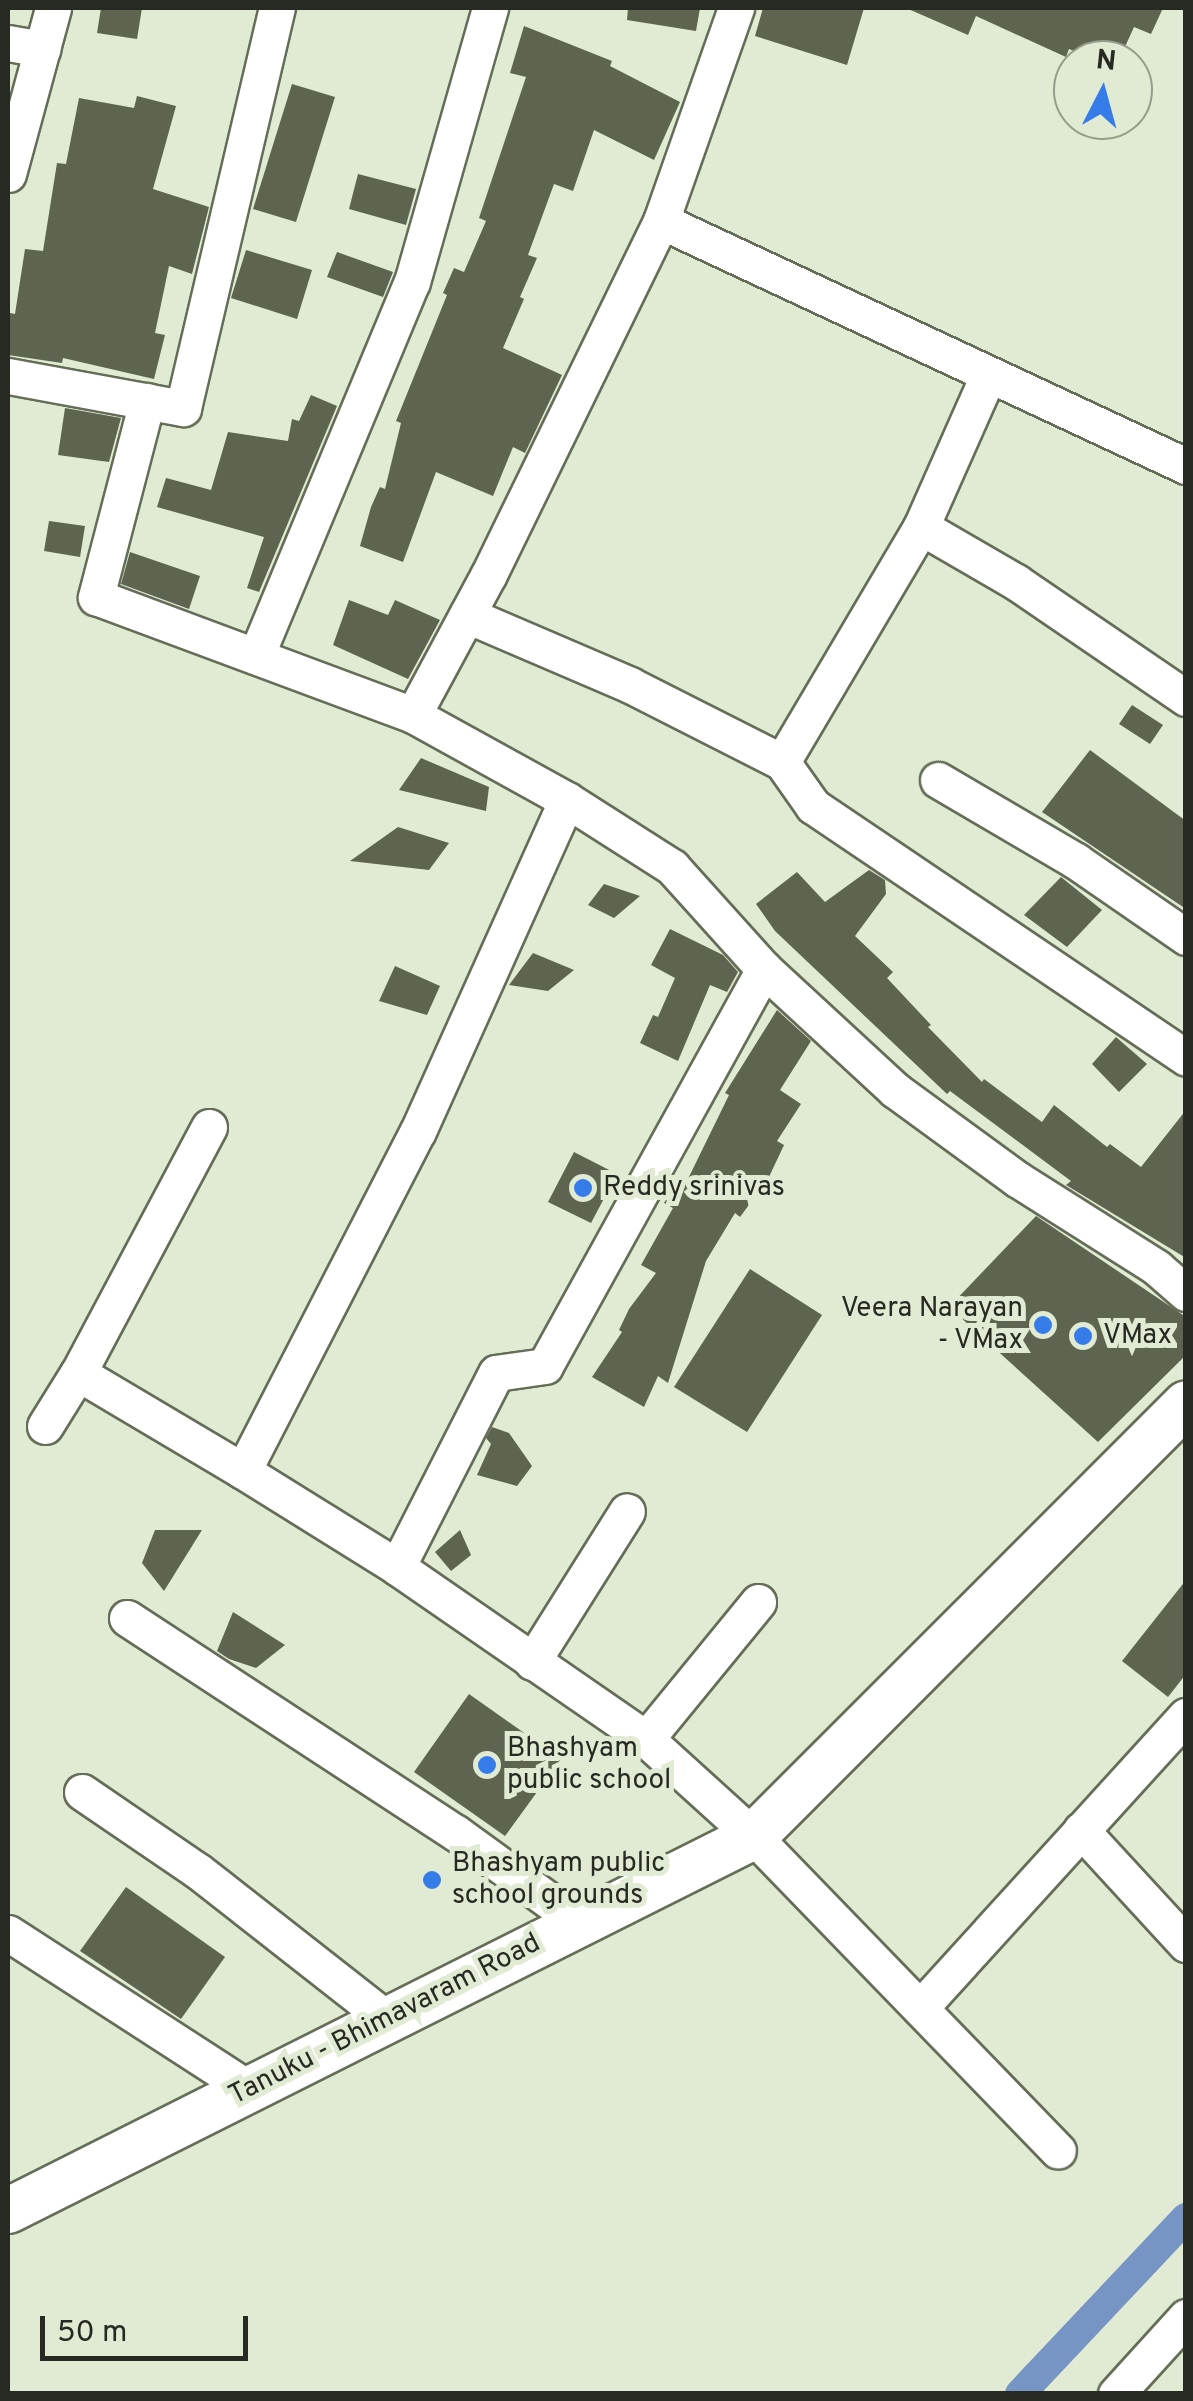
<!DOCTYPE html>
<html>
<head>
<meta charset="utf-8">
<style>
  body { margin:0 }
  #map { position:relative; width:1193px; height:2401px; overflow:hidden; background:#e1ead2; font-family:Overpass,sans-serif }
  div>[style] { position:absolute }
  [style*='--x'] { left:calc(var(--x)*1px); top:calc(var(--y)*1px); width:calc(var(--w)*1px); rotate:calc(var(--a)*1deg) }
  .canal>* { height:30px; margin:-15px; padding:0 15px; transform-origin:15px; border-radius:15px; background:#7795c4 }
  .building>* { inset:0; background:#5d6450 }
  .roads { filter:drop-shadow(2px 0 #656d58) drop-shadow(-2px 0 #656d58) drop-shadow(0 2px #656d58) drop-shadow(0 -2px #656d58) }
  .minor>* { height:35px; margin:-17.5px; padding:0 17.5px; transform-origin:17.5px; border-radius:17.5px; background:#fff }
  .major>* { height:45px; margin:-22.5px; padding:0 22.5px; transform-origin:22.5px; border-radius:22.5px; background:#fff }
  .dots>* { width:28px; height:28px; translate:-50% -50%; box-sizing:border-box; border:5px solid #e1ead2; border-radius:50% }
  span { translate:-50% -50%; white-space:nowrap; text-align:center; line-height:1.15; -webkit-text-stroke:10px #e1ead2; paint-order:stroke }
  .poi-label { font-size:28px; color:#272a22 }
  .left { translate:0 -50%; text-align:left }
  .right { translate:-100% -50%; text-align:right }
  .street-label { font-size:28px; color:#272a22 }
  .frame { position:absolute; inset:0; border:10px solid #272a22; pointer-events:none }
  .north { position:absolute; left:1053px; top:40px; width:100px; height:100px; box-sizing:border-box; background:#e1ead2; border:2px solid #979d8c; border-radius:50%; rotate:6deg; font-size:28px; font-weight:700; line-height:40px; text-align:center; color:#272a22 }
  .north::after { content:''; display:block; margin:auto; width:35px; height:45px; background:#367ce9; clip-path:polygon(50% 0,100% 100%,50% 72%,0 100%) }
  .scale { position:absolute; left:40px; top:2316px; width:208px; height:45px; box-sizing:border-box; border:5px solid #272a22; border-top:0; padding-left:12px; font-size:30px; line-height:35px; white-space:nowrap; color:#272a22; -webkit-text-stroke:8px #e1ead2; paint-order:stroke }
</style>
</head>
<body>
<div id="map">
  <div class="canal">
    <div style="--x:1020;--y:2394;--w:242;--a:-46.7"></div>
  </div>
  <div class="building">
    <div style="clip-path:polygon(101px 8px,142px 8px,137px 39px,97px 33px)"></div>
    <div style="clip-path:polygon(628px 8px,700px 8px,696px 31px,627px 20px)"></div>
    <div style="clip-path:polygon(763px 8px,864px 8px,847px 65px,755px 36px)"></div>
    <div style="clip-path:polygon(906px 8px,1163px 8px,1151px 34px,1134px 27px,1119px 60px,1095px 60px,1069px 49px,1066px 57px,976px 16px,968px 35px)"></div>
    <div style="clip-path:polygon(524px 26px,612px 61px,610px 66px,680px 102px,654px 160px,594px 130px,573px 191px,554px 184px,528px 255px,537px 258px,520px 297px,524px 299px,503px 348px,562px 375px,525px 453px,513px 447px,493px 496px,436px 472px,403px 562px,360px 546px,371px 507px,380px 487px,385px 489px,401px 423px,396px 421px,447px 295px,443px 293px,454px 268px,464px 272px,486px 221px,479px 218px,526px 77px,510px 73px)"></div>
    <div style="clip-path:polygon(292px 84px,335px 97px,296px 222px,253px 209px)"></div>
    <div style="clip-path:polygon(137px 96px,176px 106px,153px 189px,209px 207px,192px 274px,169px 266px,155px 333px,165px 335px,154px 379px,63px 358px,62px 363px,8px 355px,8px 325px,10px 313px,15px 314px,25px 249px,43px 251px,57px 163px,66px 164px,79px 98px,134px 108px)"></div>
    <div style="clip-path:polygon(358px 174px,416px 189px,406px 225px,349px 209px)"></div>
    <div style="clip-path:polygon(246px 250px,312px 270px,297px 319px,231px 298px)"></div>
    <div style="clip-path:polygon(337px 252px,393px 272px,383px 297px,327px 277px)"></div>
    <div style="clip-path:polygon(311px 395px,337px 406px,259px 592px,247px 588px,264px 537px,157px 507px,166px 478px,211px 490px,228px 432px,288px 441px,292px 419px,299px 421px)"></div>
    <div style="clip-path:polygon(65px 408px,121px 418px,109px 462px,58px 455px)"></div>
    <div style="clip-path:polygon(49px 521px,85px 526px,80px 557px,44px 551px)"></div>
    <div style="clip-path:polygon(130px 552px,200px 576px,189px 609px,121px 584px)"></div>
    <div style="clip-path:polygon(349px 600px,388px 615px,395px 600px,440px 620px,408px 679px,333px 645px)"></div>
    <div style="clip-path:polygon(1132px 705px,1163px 725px,1150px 744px,1119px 724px)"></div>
    <div style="clip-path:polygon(1090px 750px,1186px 821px,1186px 909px,1042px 812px)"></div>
    <div style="clip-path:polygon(421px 758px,489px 787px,486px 811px,399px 790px)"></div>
    <div style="clip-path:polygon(398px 827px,449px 843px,429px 870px,350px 861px)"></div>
    <div style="clip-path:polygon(869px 870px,885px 880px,886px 894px,855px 936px,893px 972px,887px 978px,931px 1025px,928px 1027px,982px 1082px,984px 1079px,1042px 1122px,1054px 1105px,1107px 1147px,1110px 1144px,1141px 1167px,1186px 1110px,1186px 1258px,1066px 1185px,1071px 1181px,950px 1091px,947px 1094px,775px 931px,756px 904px,797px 872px,825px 902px)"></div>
    <div style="clip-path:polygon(1061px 877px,1102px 910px,1067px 947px,1024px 915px)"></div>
    <div style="clip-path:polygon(604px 884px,640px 896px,614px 918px,588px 905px)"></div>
    <div style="clip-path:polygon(670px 929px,723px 955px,738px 972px,727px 992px,710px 985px,678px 1061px,640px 1043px,653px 1015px,658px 1017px,675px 978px,651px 965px)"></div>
    <div style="clip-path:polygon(533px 953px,574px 970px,548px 991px,509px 985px)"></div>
    <div style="clip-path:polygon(395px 966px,440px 986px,427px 1015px,379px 1001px)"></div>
    <div style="clip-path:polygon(777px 1010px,811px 1041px,780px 1090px,801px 1104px,777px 1141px,784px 1145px,768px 1179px,740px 1217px,735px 1213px,706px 1261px,668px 1383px,658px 1376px,644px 1407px,592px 1377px,622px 1332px,619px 1330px,629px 1309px,656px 1273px,641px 1265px,673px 1208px,664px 1203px,677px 1183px,684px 1187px,729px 1095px,725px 1093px)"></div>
    <div style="clip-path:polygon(1116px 1037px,1147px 1064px,1119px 1092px,1092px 1064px)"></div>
    <div style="clip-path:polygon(574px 1152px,617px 1174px,591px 1223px,548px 1202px)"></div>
    <div style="clip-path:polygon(1036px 1216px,1186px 1317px,1186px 1355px,1098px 1442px,949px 1307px)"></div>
    <div style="clip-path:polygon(750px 1269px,822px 1315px,747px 1432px,674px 1387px)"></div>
    <div style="clip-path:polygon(492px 1427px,509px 1433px,532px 1466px,517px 1486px,477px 1475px,491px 1444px,486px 1438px)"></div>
    <div style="clip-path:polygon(155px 1530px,202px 1530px,164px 1591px,142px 1563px)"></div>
    <div style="clip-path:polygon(460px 1530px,471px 1555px,451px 1571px,435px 1552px)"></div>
    <div style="clip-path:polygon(1186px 1580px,1186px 1674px,1168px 1697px,1122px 1661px)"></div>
    <div style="clip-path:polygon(233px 1612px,285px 1645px,256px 1668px,229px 1659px,217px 1651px)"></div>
    <div style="clip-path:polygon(469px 1694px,561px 1759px,505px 1836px,414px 1772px)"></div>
    <div style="clip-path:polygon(126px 1887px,225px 1957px,181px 2019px,80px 1951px)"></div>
  </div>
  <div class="roads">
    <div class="minor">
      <div style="--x:8;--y:43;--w:35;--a:10"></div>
      <div style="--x:8;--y:174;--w:172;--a:-74.8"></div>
      <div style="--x:661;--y:221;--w:579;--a:25.02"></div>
      <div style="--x:8;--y:376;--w:178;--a:10.4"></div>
      <div style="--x:183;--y:408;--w:411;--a:-76.8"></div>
      <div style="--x:147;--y:401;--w:203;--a:104.6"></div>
      <div style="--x:96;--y:597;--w:338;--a:20.4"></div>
      <div style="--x:413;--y:715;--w:160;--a:-61.7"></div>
      <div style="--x:489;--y:574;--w:393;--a:-64"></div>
      <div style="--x:661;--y:221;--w:226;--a:-70.6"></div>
      <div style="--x:921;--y:527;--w:110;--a:30.1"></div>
      <div style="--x:1016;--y:582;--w:206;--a:34.3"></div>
      <div style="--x:467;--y:615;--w:177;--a:23.2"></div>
      <div style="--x:630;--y:685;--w:170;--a:26.9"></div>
      <div style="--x:782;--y:762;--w:54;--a:54.8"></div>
      <div style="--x:813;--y:806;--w:450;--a:34"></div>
      <div style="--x:256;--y:656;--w:405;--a:-67.4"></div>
      <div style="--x:412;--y:282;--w:285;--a:-74.1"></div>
      <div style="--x:413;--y:715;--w:176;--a:28.9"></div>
      <div style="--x:567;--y:800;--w:125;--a:32.5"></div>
      <div style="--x:672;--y:867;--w:137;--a:48"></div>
      <div style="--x:764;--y:969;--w:178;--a:42.7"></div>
      <div style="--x:895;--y:1090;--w:151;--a:36.1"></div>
      <div style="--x:1017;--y:1179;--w:165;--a:32.3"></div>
      <div style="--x:1156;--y:1267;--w:40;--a:41"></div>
      <div style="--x:782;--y:762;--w:273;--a:-59.4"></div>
      <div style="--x:921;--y:527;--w:165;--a:-66.1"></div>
      <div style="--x:938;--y:780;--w:160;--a:30.4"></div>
      <div style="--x:1076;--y:861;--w:134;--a:34.6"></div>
      <div style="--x:764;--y:969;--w:453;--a:118.9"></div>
      <div style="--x:545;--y:1366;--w:49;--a:171.9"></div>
      <div style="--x:496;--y:1373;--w:218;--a:117"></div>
      <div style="--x:397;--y:1567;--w:303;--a:34.6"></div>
      <div style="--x:646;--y:1739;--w:144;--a:42.2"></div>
      <div style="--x:753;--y:1836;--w:438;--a:45.9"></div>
      <div style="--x:209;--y:1127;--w:279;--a:118"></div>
      <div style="--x:78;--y:1373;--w:192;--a:30.7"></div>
      <div style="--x:243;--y:1471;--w:382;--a:-62.8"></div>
      <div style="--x:418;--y:1131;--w:363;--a:-65.8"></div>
      <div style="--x:45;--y:1426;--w:62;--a:-58.1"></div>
      <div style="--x:243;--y:1471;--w:181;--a:31.9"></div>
      <div style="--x:127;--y:1618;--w:393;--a:33.2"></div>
      <div style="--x:456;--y:1833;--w:153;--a:36"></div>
      <div style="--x:532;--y:1662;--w:178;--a:-57.8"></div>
      <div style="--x:646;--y:1739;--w:177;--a:-50.7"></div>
      <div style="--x:82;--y:1792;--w:140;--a:34.3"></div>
      <div style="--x:198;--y:1871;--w:240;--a:38.1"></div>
      <div style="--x:1081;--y:1830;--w:155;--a:47.4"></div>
      <div style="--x:8;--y:1933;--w:287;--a:32.9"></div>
      <div style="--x:920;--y:2008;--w:395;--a:-47.7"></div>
      <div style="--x:1116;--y:2394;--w:104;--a:-47.7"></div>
    </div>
    <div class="major">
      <div style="--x:8;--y:2210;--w:834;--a:-26.66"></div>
      <div style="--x:753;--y:1836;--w:612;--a:-45"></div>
    </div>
  </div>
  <div class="dots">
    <div style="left:583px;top:1188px;background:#367ce9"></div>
    <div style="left:1043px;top:1325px;background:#367ce9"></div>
    <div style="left:1083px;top:1336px;background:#367ce9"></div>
    <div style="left:487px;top:1765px;background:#367ce9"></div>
    <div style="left:432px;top:1880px;background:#367ce9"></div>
  </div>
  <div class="poi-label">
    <span class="left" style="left:603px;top:1188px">Reddy srinivas</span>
    <span class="right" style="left:1023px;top:1325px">Veera Narayan<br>- VMax</span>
    <span class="left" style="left:1103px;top:1336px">VMax</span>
    <span class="left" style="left:507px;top:1765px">Bhashyam<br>public school</span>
    <span class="left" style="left:452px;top:1880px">Bhashyam public<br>school grounds</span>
  </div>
  <div class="street-label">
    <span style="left:385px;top:2020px;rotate:-27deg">Tanuku - Bhimavaram Road</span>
  </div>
  <div class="frame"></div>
  <div class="north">N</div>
  <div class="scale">50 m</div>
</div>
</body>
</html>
